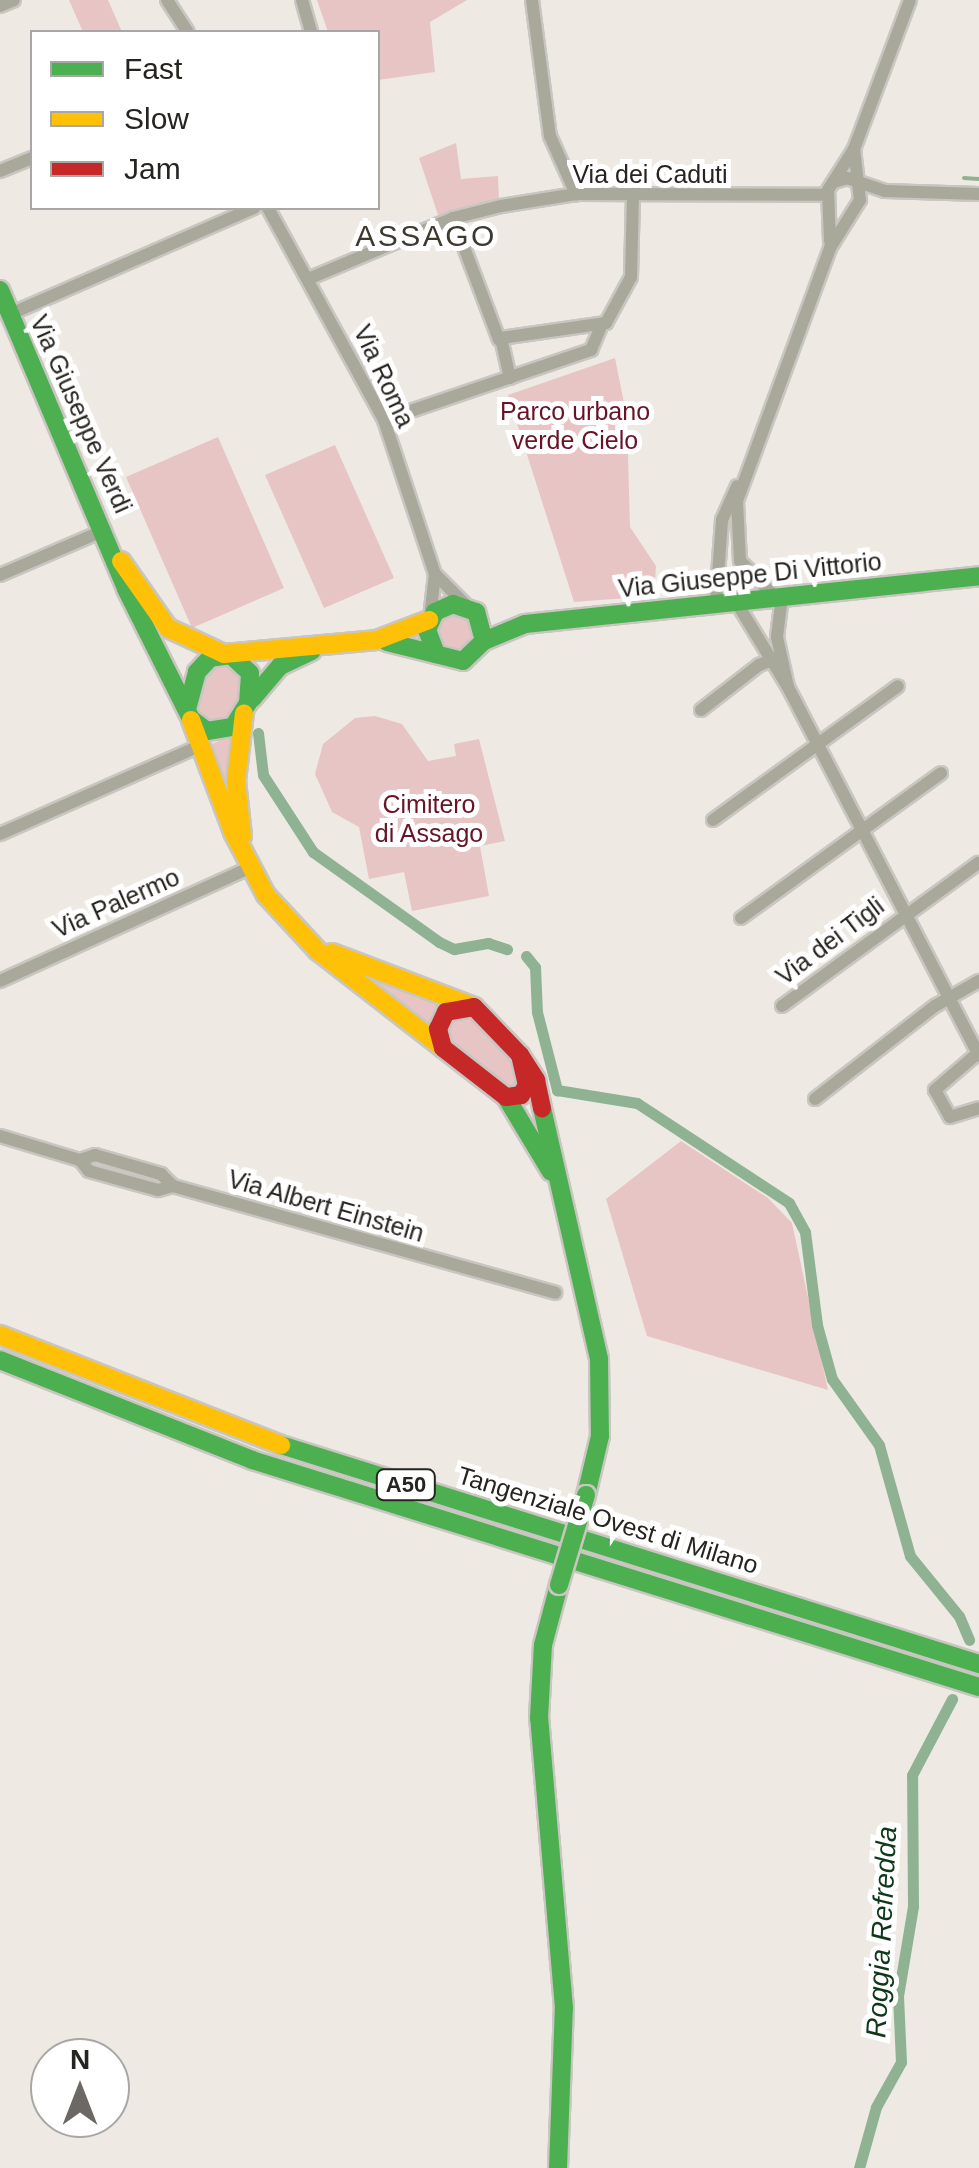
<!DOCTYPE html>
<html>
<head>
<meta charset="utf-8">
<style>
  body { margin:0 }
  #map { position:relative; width:979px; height:2168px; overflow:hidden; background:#eeeae3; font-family:Arial,sans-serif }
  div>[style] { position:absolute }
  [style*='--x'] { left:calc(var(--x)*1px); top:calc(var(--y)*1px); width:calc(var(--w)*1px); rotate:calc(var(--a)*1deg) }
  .green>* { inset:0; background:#e7c5c4 }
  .stream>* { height:4px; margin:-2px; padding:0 2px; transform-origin:2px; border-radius:2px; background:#8fb392 }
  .canal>* { height:11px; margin:-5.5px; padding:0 5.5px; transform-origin:5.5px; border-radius:5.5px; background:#8fb392 }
  .roads { filter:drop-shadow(2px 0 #c9c6c1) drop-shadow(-2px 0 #c9c6c1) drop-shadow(0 2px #c9c6c1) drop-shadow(0 -2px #c9c6c1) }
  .street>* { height:12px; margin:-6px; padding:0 6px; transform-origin:6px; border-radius:6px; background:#a8a99b }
  .fast>* { height:18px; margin:-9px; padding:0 9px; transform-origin:9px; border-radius:9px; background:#4caf50 }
  .slow>* { height:18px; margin:-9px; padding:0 9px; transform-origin:9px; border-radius:9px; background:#ffc107 }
  .jam>* { height:18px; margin:-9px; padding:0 9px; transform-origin:9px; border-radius:9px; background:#c62828 }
  .bridges { filter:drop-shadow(2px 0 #c9c6c1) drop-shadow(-2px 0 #c9c6c1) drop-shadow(0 2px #c9c6c1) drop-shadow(0 -2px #c9c6c1) }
  .fast-bridge>* { height:18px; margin:-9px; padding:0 9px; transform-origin:9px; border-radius:9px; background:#4caf50 }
  span { translate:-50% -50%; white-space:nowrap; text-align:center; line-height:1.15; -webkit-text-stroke:10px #fff; paint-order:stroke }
  .shield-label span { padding:2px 8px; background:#fff; border:2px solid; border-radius:8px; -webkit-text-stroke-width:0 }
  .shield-label { font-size:22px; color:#262420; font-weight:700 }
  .street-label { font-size:25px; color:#262420 }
  .park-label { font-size:25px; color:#681326 }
  .water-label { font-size:28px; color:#0e3819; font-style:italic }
  .quarter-label { font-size:30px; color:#3e392f; letter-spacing:2.5px }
  .legend { position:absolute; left:30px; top:30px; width:350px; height:180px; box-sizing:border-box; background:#fff; border:2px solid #a8a7a6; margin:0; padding:12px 18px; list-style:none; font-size:30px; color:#262420 }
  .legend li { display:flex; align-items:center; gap:20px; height:50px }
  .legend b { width:50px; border:2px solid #a8a7a6 }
  .north { position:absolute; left:30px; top:2038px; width:100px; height:100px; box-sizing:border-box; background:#fff; border:2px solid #a8a7a6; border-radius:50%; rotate:0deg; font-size:28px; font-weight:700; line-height:40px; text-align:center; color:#262420 }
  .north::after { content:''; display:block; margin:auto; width:35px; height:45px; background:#6c6964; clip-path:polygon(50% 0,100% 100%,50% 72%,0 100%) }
</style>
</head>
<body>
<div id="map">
  <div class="green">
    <div style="clip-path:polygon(69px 0,108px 0,122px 32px,83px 32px)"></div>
    <div style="clip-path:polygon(317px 0,467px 0,430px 22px,435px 72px,378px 80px,378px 32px,328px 32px)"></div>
    <div style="clip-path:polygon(456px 143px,461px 179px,498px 176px,499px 200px,438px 215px,419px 158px)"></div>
    <div style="clip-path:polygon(615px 358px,627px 418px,630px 527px,656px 566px,654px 596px,574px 602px,508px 395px)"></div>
    <div style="clip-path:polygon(218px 437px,284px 588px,192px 628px,126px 477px)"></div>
    <div style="clip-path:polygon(335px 445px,394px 578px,324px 608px,265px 475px)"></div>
    <div style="clip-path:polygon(453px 611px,471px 619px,475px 632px,459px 652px,440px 648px,433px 628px)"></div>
    <div style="clip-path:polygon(228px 661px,246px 675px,236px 717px,213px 726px,196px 715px,192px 702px,209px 665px)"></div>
    <div style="clip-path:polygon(355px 718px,375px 716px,402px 724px,428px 761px,456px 756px,454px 744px,479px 739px,505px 841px,480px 846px,489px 896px,412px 911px,404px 872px,369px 879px,359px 827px,332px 812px,315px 774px,323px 744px)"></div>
    <div style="clip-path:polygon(237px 733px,230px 794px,228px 794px,207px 746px)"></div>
    <div style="clip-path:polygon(352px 966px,452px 1000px,434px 1033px)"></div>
    <div style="clip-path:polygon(450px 1015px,477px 1016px,515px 1059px,523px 1085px,510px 1090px,447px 1045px)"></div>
    <div style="clip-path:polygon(681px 1141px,768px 1198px,792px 1223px,828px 1390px,647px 1336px,606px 1199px)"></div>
  </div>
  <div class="stream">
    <div style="--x:964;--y:178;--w:15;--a:4"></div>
  </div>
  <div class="canal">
    <div style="--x:258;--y:733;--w:42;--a:83.2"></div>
    <div style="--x:263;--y:775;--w:92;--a:57"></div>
    <div style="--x:313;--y:852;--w:155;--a:35.5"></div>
    <div style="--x:439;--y:942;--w:17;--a:25"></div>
    <div style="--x:454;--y:949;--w:35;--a:-10"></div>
    <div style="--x:488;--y:943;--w:20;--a:18"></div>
    <div style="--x:526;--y:956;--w:14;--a:51"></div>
    <div style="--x:535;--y:967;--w:45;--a:87.5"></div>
    <div style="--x:537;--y:1012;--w:81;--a:75.6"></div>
    <div style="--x:557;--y:1090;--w:81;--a:9.2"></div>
    <div style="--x:637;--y:1103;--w:182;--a:33.3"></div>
    <div style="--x:789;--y:1203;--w:33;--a:61"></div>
    <div style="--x:805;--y:1232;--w:94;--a:82.6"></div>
    <div style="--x:817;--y:1325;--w:56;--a:74.5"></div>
    <div style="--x:832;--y:1379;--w:81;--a:54.5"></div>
    <div style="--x:879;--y:1445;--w:115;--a:74.4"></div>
    <div style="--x:910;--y:1556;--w:77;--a:50.8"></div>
    <div style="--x:959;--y:1616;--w:26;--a:67"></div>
    <div style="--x:859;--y:2168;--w:63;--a:-74.4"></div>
    <div style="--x:876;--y:2107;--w:51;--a:-60.9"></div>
    <div style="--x:901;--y:2062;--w:66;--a:-92.6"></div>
    <div style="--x:898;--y:1996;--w:91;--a:-80.5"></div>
    <div style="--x:913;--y:1906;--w:131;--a:-90.4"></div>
    <div style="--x:912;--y:1775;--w:86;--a:-62.2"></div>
  </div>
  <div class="roads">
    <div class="street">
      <div style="--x:167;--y:0;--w:38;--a:57"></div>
      <div style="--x:302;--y:0;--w:33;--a:74"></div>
      <div style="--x:532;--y:0;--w:137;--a:82.5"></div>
      <div style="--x:550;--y:136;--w:64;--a:65.9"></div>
      <div style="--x:0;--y:6;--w:15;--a:-23"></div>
      <div style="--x:0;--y:171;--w:35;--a:-22"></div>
      <div style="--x:834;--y:182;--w:14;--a:-17"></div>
      <div style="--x:847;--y:178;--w:40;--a:18.9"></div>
      <div style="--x:885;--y:191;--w:94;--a:1.8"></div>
      <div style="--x:268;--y:208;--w:242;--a:61.3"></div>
      <div style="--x:384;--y:420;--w:162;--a:71.7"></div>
      <div style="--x:435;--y:574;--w:44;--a:96.5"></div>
      <div style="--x:453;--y:218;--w:130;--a:69.3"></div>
      <div style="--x:830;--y:241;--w:51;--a:-92.2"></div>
      <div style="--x:828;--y:190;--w:49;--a:-57.6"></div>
      <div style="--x:854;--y:149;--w:159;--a:-69.4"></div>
      <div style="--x:308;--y:279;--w:157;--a:-22.8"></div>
      <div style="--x:453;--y:218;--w:49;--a:-14"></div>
      <div style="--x:501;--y:206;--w:76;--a:-9.1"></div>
      <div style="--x:576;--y:194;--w:250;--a:0.2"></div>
      <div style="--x:10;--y:314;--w:266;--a:-23.5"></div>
      <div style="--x:510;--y:378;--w:41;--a:-102.7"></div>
      <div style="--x:501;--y:338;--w:106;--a:-8.1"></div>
      <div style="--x:606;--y:323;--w:52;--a:-61.5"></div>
      <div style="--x:631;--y:277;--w:84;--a:-88.6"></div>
      <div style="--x:384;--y:420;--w:219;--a:-18.7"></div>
      <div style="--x:591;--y:350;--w:28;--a:-67"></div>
      <div style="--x:435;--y:574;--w:42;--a:45"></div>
      <div style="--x:0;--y:575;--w:114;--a:-23.2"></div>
      <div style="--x:735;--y:600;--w:102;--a:58.7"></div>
      <div style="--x:788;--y:687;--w:415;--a:62.6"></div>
      <div style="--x:716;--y:602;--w:82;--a:-85.8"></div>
      <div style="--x:722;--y:520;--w:37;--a:-66"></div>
      <div style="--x:788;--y:687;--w:51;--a:-102.4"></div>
      <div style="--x:777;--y:637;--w:34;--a:-83"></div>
      <div style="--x:781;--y:603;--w:59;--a:-134.3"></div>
      <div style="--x:740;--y:561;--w:60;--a:-92.9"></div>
      <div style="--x:737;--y:501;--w:270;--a:-69.8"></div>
      <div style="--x:830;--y:248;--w:57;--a:-58"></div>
      <div style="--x:860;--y:200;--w:51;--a:-96.7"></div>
      <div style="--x:701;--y:710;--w:73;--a:-37.8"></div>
      <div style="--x:759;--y:665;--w:20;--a:-20"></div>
      <div style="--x:713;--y:820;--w:228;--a:-35.9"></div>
      <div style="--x:0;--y:834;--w:215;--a:-23.8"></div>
      <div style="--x:741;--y:918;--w:247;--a:-35.9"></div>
      <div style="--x:0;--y:981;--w:276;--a:-24.4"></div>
      <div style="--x:782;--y:1006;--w:243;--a:-36.1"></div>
      <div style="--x:978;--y:1053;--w:57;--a:139.3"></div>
      <div style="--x:935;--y:1090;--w:31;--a:61"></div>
      <div style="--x:950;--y:1117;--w:30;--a:-17"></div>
      <div style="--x:815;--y:1099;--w:152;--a:-37.8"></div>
      <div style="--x:935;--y:1006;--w:51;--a:-29.6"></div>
      <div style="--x:0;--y:1136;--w:84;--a:16.7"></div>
      <div style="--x:80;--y:1160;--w:14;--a:51"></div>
      <div style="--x:89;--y:1171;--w:72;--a:15.4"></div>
      <div style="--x:158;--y:1190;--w:16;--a:-15"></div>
      <div style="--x:80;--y:1160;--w:16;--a:-18"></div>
      <div style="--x:95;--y:1155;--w:69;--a:16.1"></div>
      <div style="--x:161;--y:1174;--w:17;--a:45"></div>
      <div style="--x:173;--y:1186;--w:397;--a:15.6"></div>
    </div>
    <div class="fast">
      <div style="--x:0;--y:290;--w:324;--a:67.1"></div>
      <div style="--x:126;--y:589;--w:145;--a:63.4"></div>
      <div style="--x:191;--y:719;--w:20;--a:37"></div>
      <div style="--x:207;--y:731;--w:26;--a:-9"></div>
      <div style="--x:233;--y:727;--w:28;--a:-58"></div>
      <div style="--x:248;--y:703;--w:30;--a:-86"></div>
      <div style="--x:250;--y:673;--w:26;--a:-137"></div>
      <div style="--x:231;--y:655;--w:21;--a:172"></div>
      <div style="--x:210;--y:658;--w:19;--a:133"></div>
      <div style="--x:197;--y:672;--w:38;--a:105"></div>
      <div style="--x:484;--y:641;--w:44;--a:-22.5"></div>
      <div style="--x:525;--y:624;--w:457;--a:-6"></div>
      <div style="--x:387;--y:642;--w:78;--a:14"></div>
      <div style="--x:463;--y:661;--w:29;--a:-44"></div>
      <div style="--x:484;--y:641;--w:30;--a:-105"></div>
      <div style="--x:476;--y:612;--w:24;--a:-161"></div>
      <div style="--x:453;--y:604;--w:20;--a:156"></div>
      <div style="--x:435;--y:612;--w:20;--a:114"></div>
      <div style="--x:427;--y:630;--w:26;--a:69"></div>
      <div style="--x:252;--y:699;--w:43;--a:-49.7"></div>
      <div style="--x:280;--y:666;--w:35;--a:-25"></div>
      <div style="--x:506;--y:1097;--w:87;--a:59"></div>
      <div style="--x:542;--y:1108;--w:257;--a:77.2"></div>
      <div style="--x:599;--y:1359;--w:77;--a:89.3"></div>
      <div style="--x:600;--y:1436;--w:61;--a:103.3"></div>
      <div style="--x:0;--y:1360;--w:271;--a:21.6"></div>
      <div style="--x:252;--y:1460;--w:762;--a:17.34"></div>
      <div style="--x:281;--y:1445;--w:732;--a:17.42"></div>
      <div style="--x:558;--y:2168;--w:160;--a:-87.9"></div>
      <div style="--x:564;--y:2008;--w:291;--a:-94.9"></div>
      <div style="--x:539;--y:1718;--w:73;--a:-86.9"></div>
      <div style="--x:543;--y:1645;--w:62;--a:-75.1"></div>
    </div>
    <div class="slow">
      <div style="--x:121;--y:561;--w:82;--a:55"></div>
      <div style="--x:168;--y:628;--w:62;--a:24.9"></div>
      <div style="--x:224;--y:654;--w:154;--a:-5.2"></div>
      <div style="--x:377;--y:640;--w:56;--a:-21"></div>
      <div style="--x:191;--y:720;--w:120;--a:69.4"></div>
      <div style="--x:233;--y:832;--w:71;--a:62.4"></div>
      <div style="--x:266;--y:895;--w:76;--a:47.1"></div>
      <div style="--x:318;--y:951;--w:158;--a:37.8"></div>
      <div style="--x:242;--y:836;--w:55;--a:-96.2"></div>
      <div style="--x:236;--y:781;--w:68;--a:-83.3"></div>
      <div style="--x:332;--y:953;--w:152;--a:20.8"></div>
      <div style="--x:0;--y:1335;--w:302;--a:21.4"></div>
    </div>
    <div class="jam">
      <div style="--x:520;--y:1055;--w:31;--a:77"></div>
      <div style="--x:527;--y:1085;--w:12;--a:121"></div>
      <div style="--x:521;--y:1095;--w:15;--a:172"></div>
      <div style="--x:506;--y:1097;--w:80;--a:-142.1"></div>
      <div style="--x:443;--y:1048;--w:20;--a:-105"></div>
      <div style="--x:438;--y:1029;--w:19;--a:-65"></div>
      <div style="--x:446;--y:1012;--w:28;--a:-10"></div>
      <div style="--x:474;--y:1007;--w:66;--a:46.2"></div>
      <div style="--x:520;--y:1055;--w:30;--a:57"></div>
      <div style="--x:536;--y:1080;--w:29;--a:78"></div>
    </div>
  </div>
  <div class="bridges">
    <div class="fast-bridge">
      <div style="--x:559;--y:1585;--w:94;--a:-73.3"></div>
    </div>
  </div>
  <div class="shield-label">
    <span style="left:406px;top:1485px">A50</span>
  </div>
  <div class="street-label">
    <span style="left:650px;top:174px">Via dei Caduti</span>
    <span style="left:384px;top:376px;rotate:65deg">Via Roma</span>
    <span style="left:81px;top:414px;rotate:66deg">Via Giuseppe Verdi</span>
    <span style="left:750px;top:575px;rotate:-6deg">Via Giuseppe Di Vittorio</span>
    <span style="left:116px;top:903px;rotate:-24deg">Via Palermo</span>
    <span style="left:830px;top:941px;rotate:-37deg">Via dei Tigli</span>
    <span style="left:326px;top:1206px;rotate:16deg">Via Albert Einstein</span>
    <span style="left:608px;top:1520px;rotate:17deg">Tangenziale Ovest di Milano</span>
  </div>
  <div class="park-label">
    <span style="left:575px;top:426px">Parco urbano<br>verde Cielo</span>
    <span style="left:429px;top:819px">Cimitero<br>di Assago</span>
  </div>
  <div class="water-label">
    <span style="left:882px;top:1932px;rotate:-87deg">Roggia Refredda</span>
  </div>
  <div class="quarter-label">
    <span style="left:426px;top:236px">ASSAGO</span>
  </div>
  <ul class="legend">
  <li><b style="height:12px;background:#4caf50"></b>Fast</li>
  <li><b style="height:12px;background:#ffc107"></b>Slow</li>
  <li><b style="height:12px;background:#c62828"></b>Jam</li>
  </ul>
  <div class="north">N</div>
</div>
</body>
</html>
